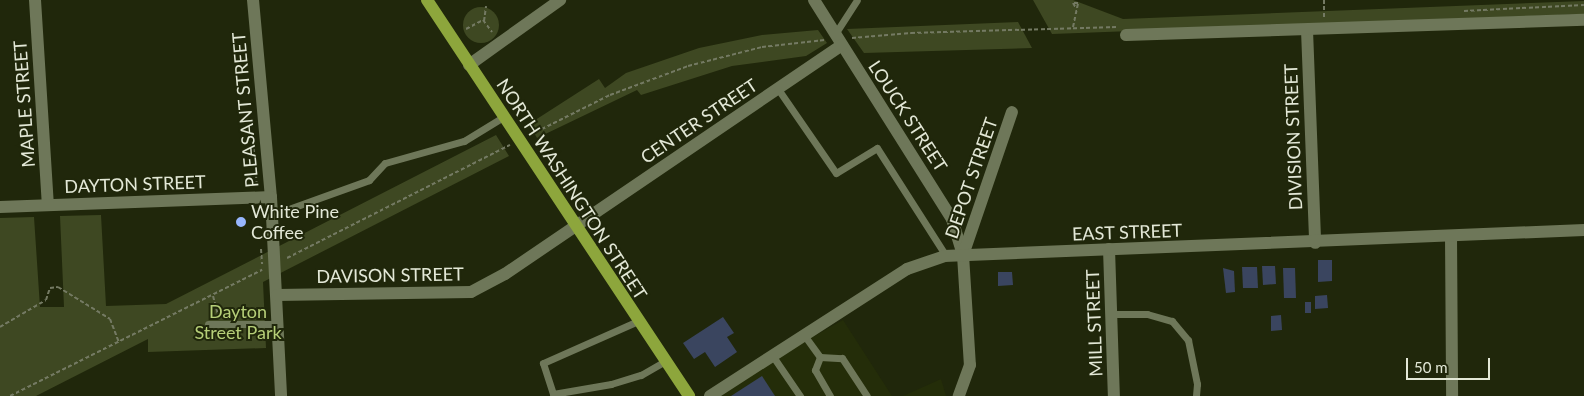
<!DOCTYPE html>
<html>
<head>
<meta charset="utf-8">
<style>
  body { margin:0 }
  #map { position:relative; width:1584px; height:396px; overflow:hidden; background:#20270b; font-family:Lato,sans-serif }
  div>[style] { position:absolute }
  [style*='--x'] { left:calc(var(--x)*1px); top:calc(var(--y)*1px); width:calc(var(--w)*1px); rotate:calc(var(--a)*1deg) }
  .built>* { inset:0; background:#242d09 }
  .green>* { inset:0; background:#3e4822 }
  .round { border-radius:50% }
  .building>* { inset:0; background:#3a455f }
  .path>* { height:2px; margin-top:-1px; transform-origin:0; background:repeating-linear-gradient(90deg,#747a63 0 4px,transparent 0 6.5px) }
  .lane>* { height:7px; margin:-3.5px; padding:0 3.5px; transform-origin:3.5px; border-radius:3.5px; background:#6e7759 }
  .street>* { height:12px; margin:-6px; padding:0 6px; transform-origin:6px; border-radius:6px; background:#6e7759 }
  .primary>* { height:12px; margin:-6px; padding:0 6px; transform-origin:6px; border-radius:6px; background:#8da63c }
  .dots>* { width:14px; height:14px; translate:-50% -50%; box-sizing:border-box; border:2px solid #20270b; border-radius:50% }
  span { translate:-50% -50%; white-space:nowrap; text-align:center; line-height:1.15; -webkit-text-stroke:4px #20270b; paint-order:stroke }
  .street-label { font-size:18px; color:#e3e8d7 }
  .poi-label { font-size:18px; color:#e3e8d7 }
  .left { translate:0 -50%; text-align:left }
  .park-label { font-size:18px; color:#b6cf78 }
  .scale { position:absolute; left:1406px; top:358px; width:84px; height:22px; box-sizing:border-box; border:2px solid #e3e8d7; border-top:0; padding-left:6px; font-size:15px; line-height:18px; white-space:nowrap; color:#e3e8d7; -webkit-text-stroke:4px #20270b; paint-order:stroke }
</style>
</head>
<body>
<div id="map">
  <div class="built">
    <div style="clip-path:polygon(843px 320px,892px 396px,707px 396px)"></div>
    <div style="clip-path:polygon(941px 379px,946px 396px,903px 396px)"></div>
  </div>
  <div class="green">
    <div style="clip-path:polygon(1033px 0,1073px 0,1123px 19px,1584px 1px,1584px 14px,1052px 34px)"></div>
    <div class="round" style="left:463px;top:7px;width:36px;height:36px"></div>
    <div style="clip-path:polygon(1018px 22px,1032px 48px,864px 53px,847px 29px)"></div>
    <div style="clip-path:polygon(818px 30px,827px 43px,806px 56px,732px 66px,641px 95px,637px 90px,537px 138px,529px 124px,599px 79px,605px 88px,626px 73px,699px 48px,762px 35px)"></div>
    <div style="clip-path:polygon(496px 135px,509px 156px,263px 282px,266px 348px,148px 352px,148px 339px,36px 396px,0 396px,0 218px,34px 217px,40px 307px,64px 307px,60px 216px,101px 215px,106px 306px,166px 304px)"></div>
  </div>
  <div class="building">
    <div style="clip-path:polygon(1318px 260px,1332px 260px,1332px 281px,1318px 282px)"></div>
    <div style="clip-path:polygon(1262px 266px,1275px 266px,1276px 284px,1263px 285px)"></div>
    <div style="clip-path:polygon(1242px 267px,1257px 267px,1258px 288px,1243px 288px)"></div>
    <div style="clip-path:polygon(1223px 268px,1234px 271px,1235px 292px,1226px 293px)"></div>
    <div style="clip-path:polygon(1283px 268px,1295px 268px,1296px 298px,1284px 298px)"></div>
    <div style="clip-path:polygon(998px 272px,1012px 272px,1013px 285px,998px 286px)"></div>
    <div style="clip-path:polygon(1327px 295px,1328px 308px,1315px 309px,1315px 296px)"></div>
    <div style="clip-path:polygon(1305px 302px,1311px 302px,1311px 313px,1305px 313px)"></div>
    <div style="clip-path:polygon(1281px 315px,1282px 330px,1271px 331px,1271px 316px)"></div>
    <div style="clip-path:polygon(723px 317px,734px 333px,727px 337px,737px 352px,715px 367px,705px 352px,694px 359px,683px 343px)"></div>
    <div style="clip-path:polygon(762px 376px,775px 396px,731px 396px)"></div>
  </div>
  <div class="path">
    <div style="--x:1324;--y:0;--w:18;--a:90"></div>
    <div style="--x:1464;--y:11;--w:120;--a:-2.9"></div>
    <div style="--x:484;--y:21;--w:15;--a:-82"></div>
    <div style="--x:1073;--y:27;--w:25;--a:-78"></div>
    <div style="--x:1078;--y:3;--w:5;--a:180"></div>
    <div style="--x:1073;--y:3;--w:6;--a:59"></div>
    <div style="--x:466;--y:29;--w:19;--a:-28"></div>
    <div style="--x:483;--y:20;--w:15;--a:53"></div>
    <div style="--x:852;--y:38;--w:59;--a:-4.8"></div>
    <div style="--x:911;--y:33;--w:206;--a:-1.7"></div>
    <div style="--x:530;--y:135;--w:89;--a:-26.6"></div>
    <div style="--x:610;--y:95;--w:83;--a:-20.4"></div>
    <div style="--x:688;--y:66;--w:76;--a:-14.4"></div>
    <div style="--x:762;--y:47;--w:63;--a:-6.3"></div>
    <div style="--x:253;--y:142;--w:45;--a:84.9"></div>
    <div style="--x:261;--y:249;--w:15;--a:86"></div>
    <div style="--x:287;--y:258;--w:250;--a:-26.9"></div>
    <div style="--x:213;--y:296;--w:20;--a:75"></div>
    <div style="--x:0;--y:327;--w:53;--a:-30.4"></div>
    <div style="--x:46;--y:300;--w:13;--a:-72"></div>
    <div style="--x:50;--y:288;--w:8;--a:-7"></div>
    <div style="--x:58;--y:287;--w:61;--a:31.6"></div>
    <div style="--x:110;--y:319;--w:25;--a:69"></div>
    <div style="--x:10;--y:396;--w:282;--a:-26.6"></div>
  </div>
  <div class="lane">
    <div style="--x:835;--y:34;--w:40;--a:-57.1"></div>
    <div style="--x:778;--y:89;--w:102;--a:55.4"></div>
    <div style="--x:836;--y:173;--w:48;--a:-31.4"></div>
    <div style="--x:877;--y:148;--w:128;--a:57.4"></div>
    <div style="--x:272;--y:215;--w:103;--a:-19.8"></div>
    <div style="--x:369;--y:180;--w:23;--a:-47"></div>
    <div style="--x:385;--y:163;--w:82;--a:-15.6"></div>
    <div style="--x:464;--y:141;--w:46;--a:-31.6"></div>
    <div style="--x:1111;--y:314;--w:36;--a:0"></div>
    <div style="--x:1147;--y:314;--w:26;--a:16"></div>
    <div style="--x:1172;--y:321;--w:25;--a:50"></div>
    <div style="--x:1188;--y:340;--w:45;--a:78.4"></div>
    <div style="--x:1197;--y:384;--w:12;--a:95"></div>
    <div style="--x:638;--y:321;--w:104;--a:156.1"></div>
    <div style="--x:543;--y:363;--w:33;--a:72"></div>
    <div style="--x:553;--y:394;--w:59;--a:-9.8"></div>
    <div style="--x:611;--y:384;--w:31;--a:-17"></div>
    <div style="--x:641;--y:375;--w:28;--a:-30"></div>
    <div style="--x:208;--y:324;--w:70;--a:0"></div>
    <div style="--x:804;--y:335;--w:27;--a:54"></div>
    <div style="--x:820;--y:357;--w:14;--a:111"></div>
    <div style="--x:815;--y:370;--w:30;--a:60"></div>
    <div style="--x:772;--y:355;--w:50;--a:55.7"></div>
    <div style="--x:820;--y:357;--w:22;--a:3"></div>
    <div style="--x:842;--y:358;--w:45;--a:56.7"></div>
  </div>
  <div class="street">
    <div style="--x:35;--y:0;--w:205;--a:86.4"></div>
    <div style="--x:253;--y:0;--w:198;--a:84.8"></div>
    <div style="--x:271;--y:197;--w:199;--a:87.1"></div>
    <div style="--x:814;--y:0;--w:259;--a:57.8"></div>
    <div style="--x:952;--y:219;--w:38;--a:73"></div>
    <div style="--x:963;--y:255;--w:110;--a:86.4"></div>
    <div style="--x:970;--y:365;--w:33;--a:110"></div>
    <div style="--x:1307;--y:30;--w:213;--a:87.8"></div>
    <div style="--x:1126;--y:35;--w:458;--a:-1.9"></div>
    <div style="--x:469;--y:65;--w:112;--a:-35.5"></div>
    <div style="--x:0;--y:207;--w:271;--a:-2.1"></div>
    <div style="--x:1451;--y:236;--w:160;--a:89.6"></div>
    <div style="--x:1109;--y:249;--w:147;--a:88.1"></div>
    <div style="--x:963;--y:255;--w:151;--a:-71.1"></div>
    <div style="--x:277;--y:295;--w:194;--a:-0.9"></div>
    <div style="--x:471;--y:292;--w:38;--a:-28"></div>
    <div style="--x:505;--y:274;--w:407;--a:-34.2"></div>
    <div style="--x:710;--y:396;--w:234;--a:-32.8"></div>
    <div style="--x:907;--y:269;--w:39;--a:-19"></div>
    <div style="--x:944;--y:256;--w:641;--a:-2.33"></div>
  </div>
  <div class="primary">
    <div style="--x:427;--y:0;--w:475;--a:56.5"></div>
  </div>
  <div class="dots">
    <div style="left:241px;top:222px;background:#97b6fd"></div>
  </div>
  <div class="street-label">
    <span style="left:24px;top:104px;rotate:-94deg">MAPLE STREET</span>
    <span style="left:245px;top:110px;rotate:-95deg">PLEASANT STREET</span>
    <span style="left:908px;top:116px;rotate:57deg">LOUCK STREET</span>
    <span style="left:699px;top:121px;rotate:-34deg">CENTER STREET</span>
    <span style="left:1293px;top:137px;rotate:-92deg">DIVISION STREET</span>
    <span style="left:971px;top:178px;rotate:-71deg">DEPOT STREET</span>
    <span style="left:135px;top:184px;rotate:-2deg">DAYTON STREET</span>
    <span style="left:572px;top:189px;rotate:57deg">NORTH WASHINGTON STREET</span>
    <span style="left:1127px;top:232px;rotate:-2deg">EAST STREET</span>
    <span style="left:390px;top:275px;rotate:-1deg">DAVISON STREET</span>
    <span style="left:1094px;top:323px;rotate:-92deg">MILL STREET</span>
  </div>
  <div class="poi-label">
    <span class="left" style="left:251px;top:222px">White Pine<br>Coffee</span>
  </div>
  <div class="park-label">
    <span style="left:238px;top:322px">Dayton<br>Street Park</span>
  </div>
  <div class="scale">50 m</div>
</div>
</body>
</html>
